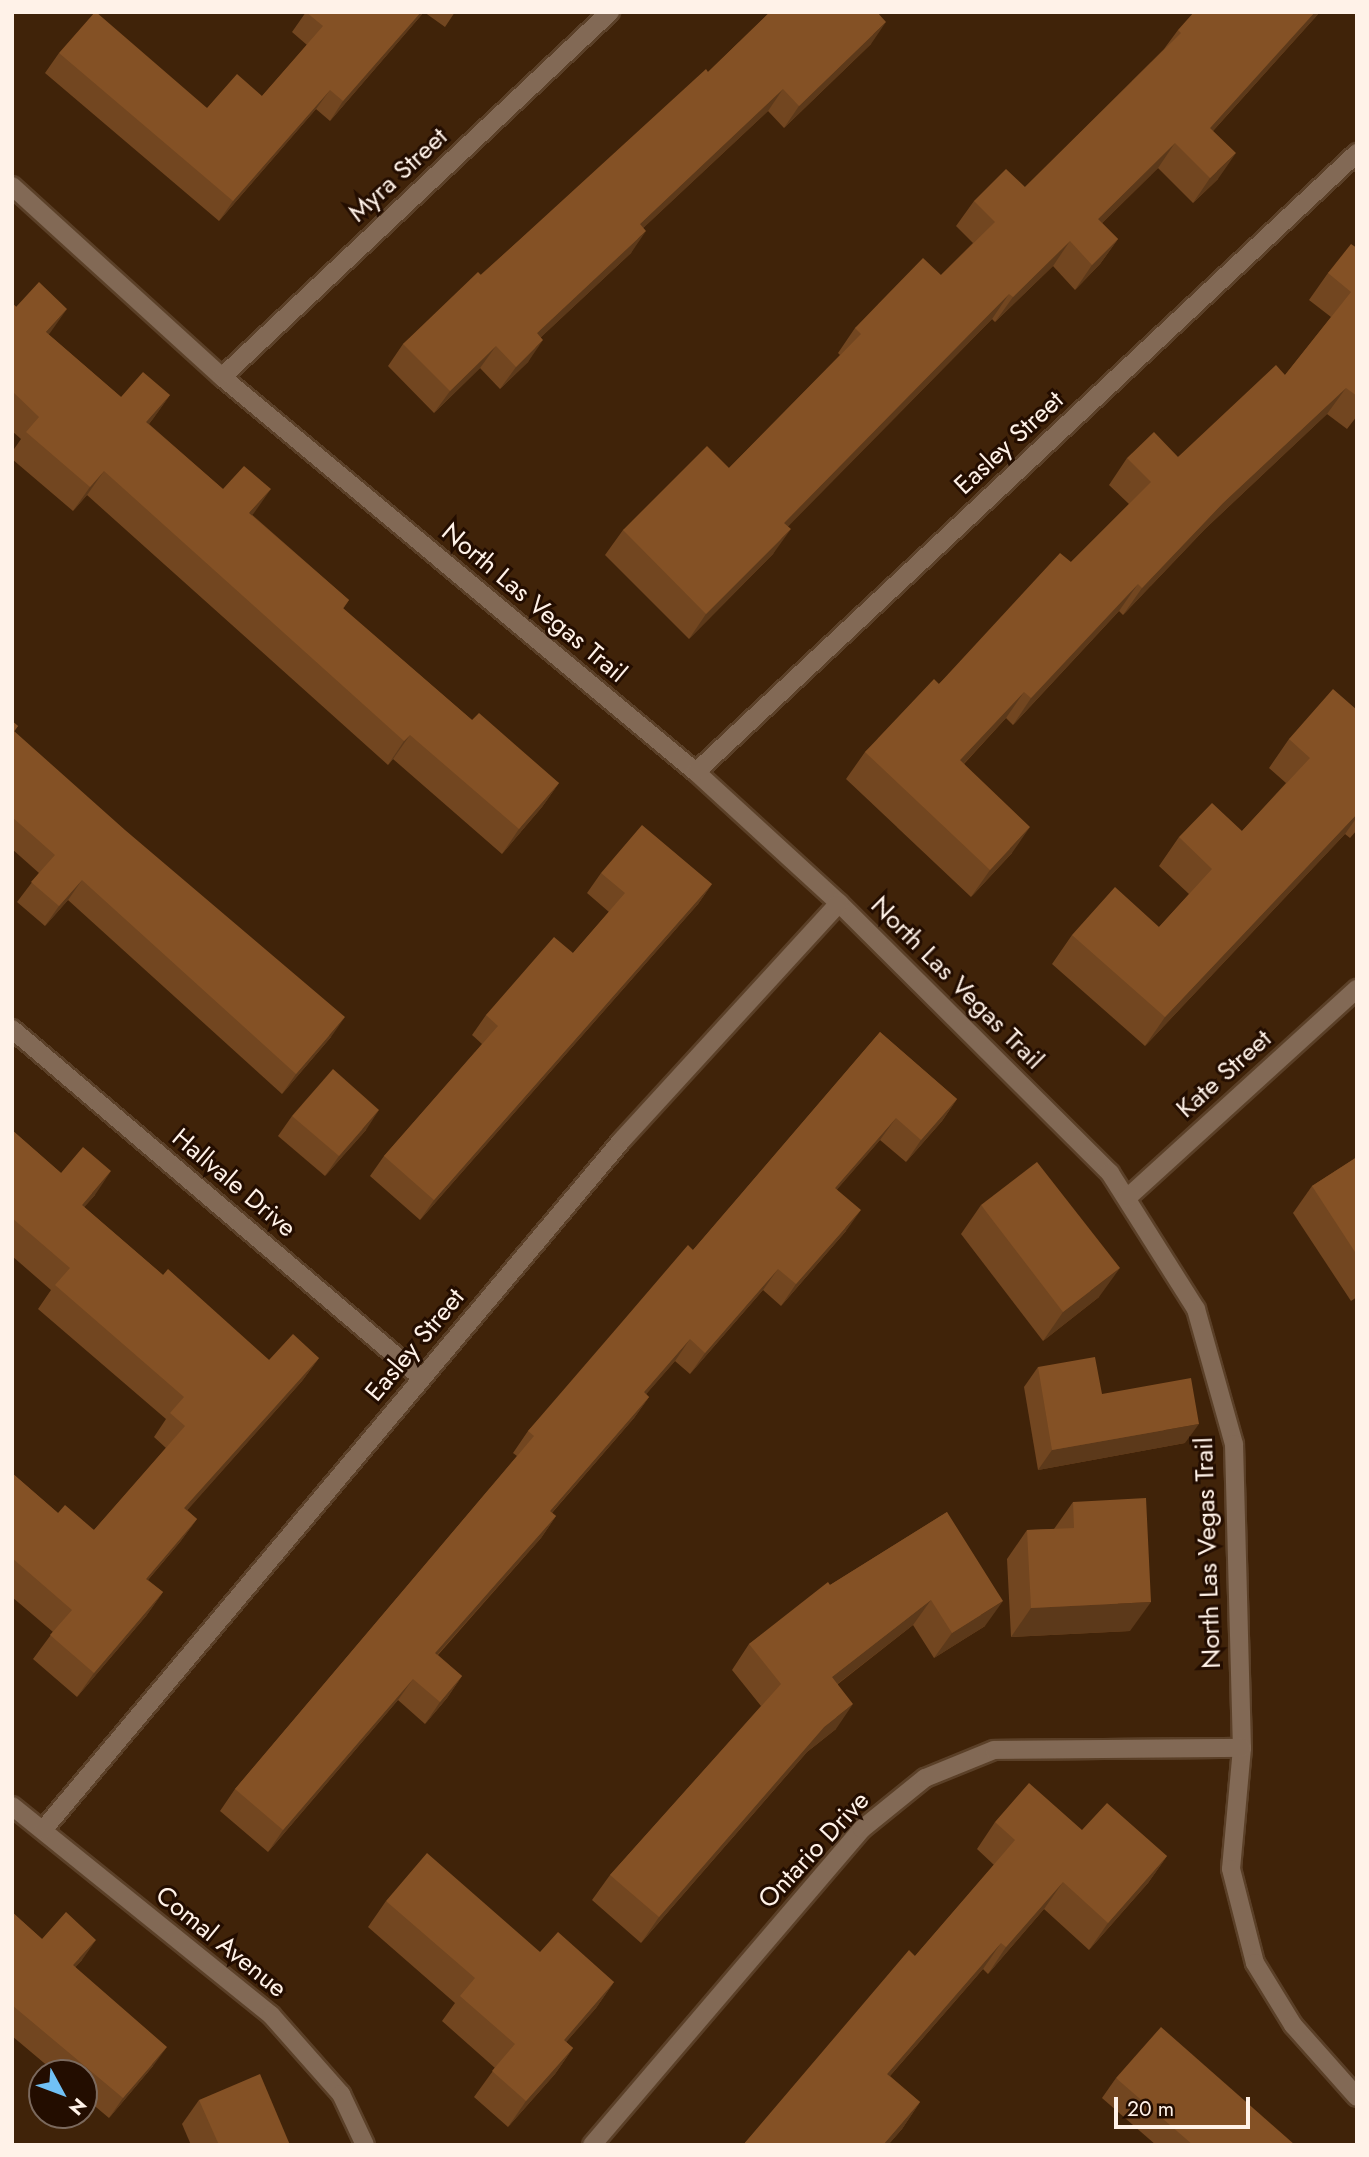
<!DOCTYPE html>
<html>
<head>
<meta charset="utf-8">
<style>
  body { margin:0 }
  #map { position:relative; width:1369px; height:2157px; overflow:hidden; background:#402309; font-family:Jost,sans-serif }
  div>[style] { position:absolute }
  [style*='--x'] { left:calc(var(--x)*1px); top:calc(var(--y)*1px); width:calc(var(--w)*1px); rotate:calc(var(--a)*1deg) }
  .roads { filter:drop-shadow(2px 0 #5b4028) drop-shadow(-2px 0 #5b4028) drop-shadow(0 2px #5b4028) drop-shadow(0 -2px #5b4028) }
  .minor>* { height:18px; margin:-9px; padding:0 9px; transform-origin:9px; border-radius:9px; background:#826955 }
  .wall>* { inset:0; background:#724620 }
  .shaded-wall>* { inset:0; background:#5c391a }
  .building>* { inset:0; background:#845125 }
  span { translate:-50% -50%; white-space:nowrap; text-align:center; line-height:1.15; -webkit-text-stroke:6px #230d00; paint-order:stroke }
  .street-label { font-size:26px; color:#fff2e8 }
  .frame { position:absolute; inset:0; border:14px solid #fff2e8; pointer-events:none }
  .north { position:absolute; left:28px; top:2059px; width:70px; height:70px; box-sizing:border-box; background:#230d00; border:2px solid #7b695d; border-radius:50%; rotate:131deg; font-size:19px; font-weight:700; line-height:28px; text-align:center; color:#fff2e8 }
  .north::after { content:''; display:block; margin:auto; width:24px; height:32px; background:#71c1f5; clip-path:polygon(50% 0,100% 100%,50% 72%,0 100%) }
  .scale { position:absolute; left:1114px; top:2097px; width:136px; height:32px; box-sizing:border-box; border:4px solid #fff2e8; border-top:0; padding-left:9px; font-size:21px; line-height:24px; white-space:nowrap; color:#fff2e8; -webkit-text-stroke:5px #230d00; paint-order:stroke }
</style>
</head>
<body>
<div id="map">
  <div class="roads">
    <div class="minor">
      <div style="--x:12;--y:186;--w:284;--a:42.3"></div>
      <div style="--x:222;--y:377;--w:617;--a:39.81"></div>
      <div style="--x:696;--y:772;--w:194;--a:42.5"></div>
      <div style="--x:839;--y:903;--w:383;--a:44.9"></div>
      <div style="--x:1110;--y:1173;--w:161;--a:57.7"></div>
      <div style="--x:1196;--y:1309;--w:140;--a:74.3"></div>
      <div style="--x:1234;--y:1444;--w:304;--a:88.5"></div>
      <div style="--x:1242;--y:1748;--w:121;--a:95.2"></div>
      <div style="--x:1231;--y:1869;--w:97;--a:75.7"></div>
      <div style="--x:1255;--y:1963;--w:73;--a:58.5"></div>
      <div style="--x:1293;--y:2025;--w:96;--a:48.4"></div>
      <div style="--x:222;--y:377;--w:533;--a:-43.25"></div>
      <div style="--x:696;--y:772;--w:906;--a:-43.12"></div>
      <div style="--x:12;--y:1029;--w:538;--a:40.41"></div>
      <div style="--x:1127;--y:1198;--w:311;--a:-42.3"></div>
      <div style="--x:12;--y:1806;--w:333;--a:38.9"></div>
      <div style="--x:271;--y:2015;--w:106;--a:48.5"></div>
      <div style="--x:341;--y:2094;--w:56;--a:64.8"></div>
      <div style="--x:43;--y:1830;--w:901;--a:-50"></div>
      <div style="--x:622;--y:1140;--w:321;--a:-47.5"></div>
      <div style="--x:592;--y:2145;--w:416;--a:-49.5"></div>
      <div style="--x:862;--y:1829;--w:81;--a:-39"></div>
      <div style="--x:925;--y:1778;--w:74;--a:-22.1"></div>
      <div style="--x:994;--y:1750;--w:248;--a:-0.5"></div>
    </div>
  </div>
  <div class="wall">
    <div style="clip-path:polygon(306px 12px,455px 12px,445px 27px,424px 12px,330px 121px,316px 109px,219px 221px,45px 73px,59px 53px,207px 108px,262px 96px,307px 45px,292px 32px)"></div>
    <div style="clip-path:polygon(770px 12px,878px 12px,871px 44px,784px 128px,768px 111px,643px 228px,631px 253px,541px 337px,528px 362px,500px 389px,480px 368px,434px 413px,388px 366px,403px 344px,708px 72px)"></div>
    <div style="clip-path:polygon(1320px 12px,1213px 131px,1218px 179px,1193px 203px,1158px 168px,1102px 223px,1118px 239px,1100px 264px,1075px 290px,1053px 266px,995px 322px,992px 319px,788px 526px,773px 554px,689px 639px,605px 555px,623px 530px,729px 468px,840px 355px,838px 353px,855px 328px,941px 275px,973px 243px,956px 226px,974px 201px,1025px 187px,1164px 49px,1178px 30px)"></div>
    <div style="clip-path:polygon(1357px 248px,1357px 416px,1347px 429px,1327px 414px,1205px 529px,1123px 615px,1119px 611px,1013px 725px,1006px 718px,964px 764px,1012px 853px,971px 897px,846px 779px,865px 752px,1071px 562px,1129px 504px,1109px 485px,1127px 458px,1178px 457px,1285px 375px,1331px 317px,1309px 300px,1328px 273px)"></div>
    <div style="clip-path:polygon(12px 303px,121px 397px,170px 395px,149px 424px,349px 600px,343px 609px,472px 720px,559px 783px,542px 807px,502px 854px,393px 759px,388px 765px,87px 495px,73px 511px,12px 459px,12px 452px,21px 439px,12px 431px)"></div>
    <div style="clip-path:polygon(1357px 710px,1357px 830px,1350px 838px,1345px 834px,1145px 1046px,1052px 964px,1072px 935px,1159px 927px,1189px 894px,1159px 866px,1179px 837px,1242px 831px,1286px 783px,1269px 768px,1289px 739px)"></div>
    <div style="clip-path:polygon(12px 721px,18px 726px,14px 732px,331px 1037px,282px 1094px,68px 900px,45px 926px,17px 902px,39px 873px,12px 849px)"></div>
    <div style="clip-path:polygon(601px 873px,712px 884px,698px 904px,420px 1220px,370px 1176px,384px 1156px,482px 1044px,472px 1035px,486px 1015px,573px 953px,609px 912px,587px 893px)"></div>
    <div style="clip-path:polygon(880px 1032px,957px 1099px,942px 1121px,906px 1162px,880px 1140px,837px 1189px,846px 1231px,781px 1306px,763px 1290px,690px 1374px,675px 1361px,646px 1394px,649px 1397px,634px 1418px,552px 1513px,556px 1516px,541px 1538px,438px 1655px,462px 1676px,447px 1698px,425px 1724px,398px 1700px,268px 1852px,220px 1811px,235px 1789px,517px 1456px,513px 1453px,528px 1431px,693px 1250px)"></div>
    <div style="clip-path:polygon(292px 1116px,366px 1130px,325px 1176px,278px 1136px)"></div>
    <div style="clip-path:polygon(12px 1130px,61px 1173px,95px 1195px,84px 1207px,163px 1275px,269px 1360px,319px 1358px,302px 1381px,187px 1510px,197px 1519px,180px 1542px,148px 1580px,163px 1592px,146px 1616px,77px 1697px,33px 1659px,53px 1632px,12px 1597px,12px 1473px,58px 1513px,94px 1530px,166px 1448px,154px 1437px,166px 1419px,38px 1309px,51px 1290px,12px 1256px)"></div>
    <div style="clip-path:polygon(1357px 1157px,1357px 1297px,1351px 1301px,1293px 1213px,1312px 1186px)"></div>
    <div style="clip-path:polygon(981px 1205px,1099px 1297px,1043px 1341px,961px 1234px)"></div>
    <div style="clip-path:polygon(1038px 1367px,1102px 1394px,1185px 1443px,1038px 1470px,1024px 1387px)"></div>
    <div style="clip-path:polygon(1073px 1502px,1130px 1631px,1011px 1637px,1007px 1559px,1027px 1530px,1054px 1529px)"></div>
    <div style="clip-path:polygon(947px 1512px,985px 1626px,934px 1658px,913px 1625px,838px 1684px,836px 1729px,807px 1752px,641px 1943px,592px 1900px,610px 1875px,761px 1706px,732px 1670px,749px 1644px,830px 1585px)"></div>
    <div style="clip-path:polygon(995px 1822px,1082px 1830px,1167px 1856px,1148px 1883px,1089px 1950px,1044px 1909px,988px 1974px,983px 1969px,890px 2076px,920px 2102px,902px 2129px,888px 2145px,743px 2145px,915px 1956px,994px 1865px,977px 1849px)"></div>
    <div style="clip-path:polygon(386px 1901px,540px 1952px,614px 1982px,596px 2008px,566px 2042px,573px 2048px,555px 2074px,508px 2127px,474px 2097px,495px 2068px,442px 2021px,455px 2003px,368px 1927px)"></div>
    <div style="clip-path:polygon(12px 1912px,42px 1939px,82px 1960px,75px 1967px,153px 2066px,109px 2118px,84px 2097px,84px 2073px,56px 2073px,12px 2036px)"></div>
    <div style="clip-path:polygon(1116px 2078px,1295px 2145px,1156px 2145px,1102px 2098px)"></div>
    <div style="clip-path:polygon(199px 2100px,290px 2145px,191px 2145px,182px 2124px)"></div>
  </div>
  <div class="shaded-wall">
    <div style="clip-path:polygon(421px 12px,424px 12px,330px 121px,343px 101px)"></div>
    <div style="clip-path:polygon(1315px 12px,1320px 12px,1193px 153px,1210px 128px)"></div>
    <div style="clip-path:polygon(886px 22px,871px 44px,784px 128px,799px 106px)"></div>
    <div style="clip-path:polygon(783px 89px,768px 111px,624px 246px,640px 224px)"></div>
    <div style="clip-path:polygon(330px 90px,316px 109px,219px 221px,233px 201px)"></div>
    <div style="clip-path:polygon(1175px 143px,1158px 168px,1081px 244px,1098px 219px)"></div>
    <div style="clip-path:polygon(1236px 153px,1218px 179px,1193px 203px,1210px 178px)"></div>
    <div style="clip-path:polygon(646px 231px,631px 253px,522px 355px,537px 333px)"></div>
    <div style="clip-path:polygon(1118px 239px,1100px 264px,1075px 290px,1092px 265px)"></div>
    <div style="clip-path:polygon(1070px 241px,1053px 266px,995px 322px,1013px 297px)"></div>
    <div style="clip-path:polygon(1009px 294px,992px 319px,767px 548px,784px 523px)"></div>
    <div style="clip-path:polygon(67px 309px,50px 333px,29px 356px,46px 332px)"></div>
    <div style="clip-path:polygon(543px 340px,528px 362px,500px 389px,516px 367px)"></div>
    <div style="clip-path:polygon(496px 346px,480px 368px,434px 413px,450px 391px)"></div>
    <div style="clip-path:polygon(1346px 388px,1327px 414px,1205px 529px,1123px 615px,1142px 588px,1223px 503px)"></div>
    <div style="clip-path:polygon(170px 395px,153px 419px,129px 446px,146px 422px)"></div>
    <div style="clip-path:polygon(104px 471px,87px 495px,73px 511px,90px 487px)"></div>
    <div style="clip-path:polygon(271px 489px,254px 513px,232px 538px,249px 513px)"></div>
    <div style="clip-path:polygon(791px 529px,773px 554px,689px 639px,706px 614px)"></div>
    <div style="clip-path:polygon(1138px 584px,1119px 611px,1013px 725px,1031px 698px)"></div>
    <div style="clip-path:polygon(1024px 692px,1006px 718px,942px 787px,960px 760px)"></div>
    <div style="clip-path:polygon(410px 735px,393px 759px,388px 765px,404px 741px)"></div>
    <div style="clip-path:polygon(559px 783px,542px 807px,502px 854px,519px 829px)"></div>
    <div style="clip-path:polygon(1357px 814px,1357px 817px,1345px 834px,1145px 1046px,1165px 1017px)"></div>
    <div style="clip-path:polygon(1030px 827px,1012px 853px,971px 897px,990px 870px)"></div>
    <div style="clip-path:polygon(82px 880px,68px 900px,45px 926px,59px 906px)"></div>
    <div style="clip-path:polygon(712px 884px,698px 904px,420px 1220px,434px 1200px)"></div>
    <div style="clip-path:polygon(345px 1017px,331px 1037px,282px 1094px,296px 1074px)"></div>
    <div style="clip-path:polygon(957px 1099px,942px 1121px,906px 1162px,921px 1140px)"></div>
    <div style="clip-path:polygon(379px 1110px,366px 1130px,325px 1176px,339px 1156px)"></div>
    <div style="clip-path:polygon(896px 1118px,880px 1140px,820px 1209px,835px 1188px)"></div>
    <div style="clip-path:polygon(111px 1171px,95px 1195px,65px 1229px,82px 1205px)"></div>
    <div style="clip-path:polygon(861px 1210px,846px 1231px,781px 1306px,796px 1284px)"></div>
    <div style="clip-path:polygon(1120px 1268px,1099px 1297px,1043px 1341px,1063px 1312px)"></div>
    <div style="clip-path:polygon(778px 1269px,763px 1290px,690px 1374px,705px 1353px)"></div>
    <div style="clip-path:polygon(690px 1339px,675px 1361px,629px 1414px,644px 1392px)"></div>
    <div style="clip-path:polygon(319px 1358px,302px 1381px,168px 1532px,184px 1508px)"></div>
    <div style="clip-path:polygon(649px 1397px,634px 1418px,535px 1532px,550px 1511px)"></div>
    <div style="clip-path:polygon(1199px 1424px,1185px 1443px,1038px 1470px,1052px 1450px)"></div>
    <div style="clip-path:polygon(556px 1516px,541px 1538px,420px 1674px,435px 1653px)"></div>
    <div style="clip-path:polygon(197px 1519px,180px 1542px,129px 1602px,146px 1579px)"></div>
    <div style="clip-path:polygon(163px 1592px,146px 1616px,77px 1697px,94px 1673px)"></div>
    <div style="clip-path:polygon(931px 1600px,913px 1625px,814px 1702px,832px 1677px)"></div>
    <div style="clip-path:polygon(1003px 1601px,985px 1626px,934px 1658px,952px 1633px)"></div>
    <div style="clip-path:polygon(1151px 1602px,1130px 1631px,1011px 1637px,1031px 1608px)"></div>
    <div style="clip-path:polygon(462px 1676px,447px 1698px,425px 1724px,440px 1702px)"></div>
    <div style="clip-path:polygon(413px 1679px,398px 1700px,268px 1852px,283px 1830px)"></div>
    <div style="clip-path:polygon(853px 1704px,836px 1729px,807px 1752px,641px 1943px,659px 1917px,824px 1727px)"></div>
    <div style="clip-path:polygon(1167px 1856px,1148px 1883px,1089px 1950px,1108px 1923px)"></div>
    <div style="clip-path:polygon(1063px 1882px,1044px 1909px,988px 1974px,1006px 1947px)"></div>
    <div style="clip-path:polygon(96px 1940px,82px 1960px,59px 1985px,73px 1965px)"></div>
    <div style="clip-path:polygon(1001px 1943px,983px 1969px,869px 2100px,887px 2074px)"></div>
    <div style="clip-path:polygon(614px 1982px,596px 2008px,545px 2066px,564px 2040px)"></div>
    <div style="clip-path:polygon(167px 2047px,153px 2066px,109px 2118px,123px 2098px)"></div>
    <div style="clip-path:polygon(573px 2048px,555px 2074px,508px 2127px,526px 2101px)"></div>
    <div style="clip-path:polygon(920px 2102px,902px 2129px,888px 2145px,883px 2145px)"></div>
  </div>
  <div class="building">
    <div style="clip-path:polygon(95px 12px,96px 12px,207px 108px,237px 74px,262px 96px,323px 26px,306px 12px,421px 12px,343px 101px,330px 90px,233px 201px,59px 53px)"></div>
    <div style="clip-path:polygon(770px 12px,877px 12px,886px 22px,799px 106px,783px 89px,640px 224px,646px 231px,537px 333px,543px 340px,516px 367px,496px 346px,450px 391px,403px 344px,478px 272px,481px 275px,706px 69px,708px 72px)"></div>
    <div style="clip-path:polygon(1194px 12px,1315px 12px,1210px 128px,1236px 153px,1210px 178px,1175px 143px,1098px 219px,1118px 239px,1092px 265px,1070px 241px,1013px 297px,1009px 294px,784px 523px,791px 529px,706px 614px,623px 530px,707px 446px,729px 468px,861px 334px,855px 328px,923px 258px,941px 275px,995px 222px,974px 201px,1006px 169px,1025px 187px,1181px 33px,1178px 30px)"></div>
    <div style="clip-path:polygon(1351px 244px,1357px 248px,1357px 396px,1346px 388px,1223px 503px,1142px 588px,1138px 584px,1031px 698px,1024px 692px,960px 760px,1030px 827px,990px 870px,865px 752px,934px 679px,939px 684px,1060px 553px,1071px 562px,1151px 482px,1127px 458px,1154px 432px,1178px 457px,1276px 365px,1285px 375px,1351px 292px,1328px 273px)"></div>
    <div style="clip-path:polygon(39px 282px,67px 309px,46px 332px,121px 397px,143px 372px,170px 395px,146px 422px,223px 489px,244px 466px,271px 489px,249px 513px,349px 600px,343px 608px,472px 720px,479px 713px,559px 783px,519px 829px,410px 735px,404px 741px,104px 471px,90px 487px,26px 432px,39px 417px,12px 391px,12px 303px,16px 307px)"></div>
    <div style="clip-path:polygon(1333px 689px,1357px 710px,1357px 814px,1165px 1017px,1072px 935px,1115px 887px,1159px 927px,1212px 869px,1179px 837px,1212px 803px,1242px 831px,1310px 758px,1289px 739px)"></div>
    <div style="clip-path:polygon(12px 721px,18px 726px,14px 731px,125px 830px,345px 1017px,296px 1074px,82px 880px,59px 906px,31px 882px,55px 855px,12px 817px)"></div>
    <div style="clip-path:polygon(642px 825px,712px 884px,434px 1200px,384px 1156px,498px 1026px,486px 1015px,554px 937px,573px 953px,625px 893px,601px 873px)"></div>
    <div style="clip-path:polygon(880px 1032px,957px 1099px,921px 1140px,896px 1118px,835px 1188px,861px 1210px,796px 1284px,778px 1269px,705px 1353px,690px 1339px,644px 1392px,649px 1397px,550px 1511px,556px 1516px,435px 1653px,462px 1676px,440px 1702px,413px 1679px,283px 1830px,235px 1789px,534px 1436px,528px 1431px,622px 1322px,688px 1245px,693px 1250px)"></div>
    <div style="clip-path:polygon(333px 1069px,379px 1110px,339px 1156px,292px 1116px)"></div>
    <div style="clip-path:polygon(12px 1130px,61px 1173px,83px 1147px,111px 1171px,82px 1205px,163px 1275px,168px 1269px,269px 1360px,293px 1334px,319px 1358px,184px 1508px,197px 1519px,146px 1579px,163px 1592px,94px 1673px,50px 1635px,72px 1610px,12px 1558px,12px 1473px,58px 1513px,65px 1505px,94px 1530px,185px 1426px,170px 1413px,184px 1397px,55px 1285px,70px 1268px,12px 1218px)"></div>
    <div style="clip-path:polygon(1357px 1157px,1357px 1255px,1312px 1186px)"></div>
    <div style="clip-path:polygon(1037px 1162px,1120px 1268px,1063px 1312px,981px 1205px)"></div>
    <div style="clip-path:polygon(1095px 1357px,1102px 1394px,1191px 1378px,1199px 1424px,1052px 1450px,1038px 1367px)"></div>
    <div style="clip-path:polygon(1146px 1498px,1151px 1602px,1031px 1608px,1027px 1530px,1074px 1528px,1073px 1502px)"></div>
    <div style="clip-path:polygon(947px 1512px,1003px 1601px,952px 1633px,931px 1600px,832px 1677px,853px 1704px,824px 1727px,659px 1917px,610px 1875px,781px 1684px,749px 1644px,828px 1582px,830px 1585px)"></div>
    <div style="clip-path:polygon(1029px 1783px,1082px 1830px,1107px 1803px,1167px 1856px,1108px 1923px,1063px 1882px,1006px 1947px,1001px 1943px,887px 2074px,920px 2102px,883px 2145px,743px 2145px,909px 1950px,915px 1956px,1015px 1840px,995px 1822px)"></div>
    <div style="clip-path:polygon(427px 1853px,540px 1952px,558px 1932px,614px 1982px,564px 2040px,573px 2048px,526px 2101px,492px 2071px,515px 2044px,460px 1996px,475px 1978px,386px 1901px)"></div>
    <div style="clip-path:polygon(12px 1912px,42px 1939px,66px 1912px,96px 1940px,73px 1965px,167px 2047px,123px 2098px,12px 2005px)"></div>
    <div style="clip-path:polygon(1161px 2027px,1295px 2145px,1193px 2145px,1116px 2078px)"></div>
    <div style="clip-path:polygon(260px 2074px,290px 2145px,219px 2145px,199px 2100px)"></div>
  </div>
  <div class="street-label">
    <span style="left:398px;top:175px;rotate:-43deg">Myra Street</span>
    <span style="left:1009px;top:443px;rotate:-43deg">Easley Street</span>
    <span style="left:534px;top:603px;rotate:40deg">North Las Vegas Trail</span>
    <span style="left:957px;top:983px;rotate:45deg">North Las Vegas Trail</span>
    <span style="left:1224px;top:1074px;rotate:-42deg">Kate Street</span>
    <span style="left:234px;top:1183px;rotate:40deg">Hallvale Drive</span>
    <span style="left:415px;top:1345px;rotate:-50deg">Easley Street</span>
    <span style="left:1208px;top:1553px;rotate:-92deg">North Las Vegas Trail</span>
    <span style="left:814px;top:1850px;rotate:-47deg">Ontario Drive</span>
    <span style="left:221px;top:1942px;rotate:39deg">Comal Avenue</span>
  </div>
  <div class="frame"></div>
  <div class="north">N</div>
  <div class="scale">20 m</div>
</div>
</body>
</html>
